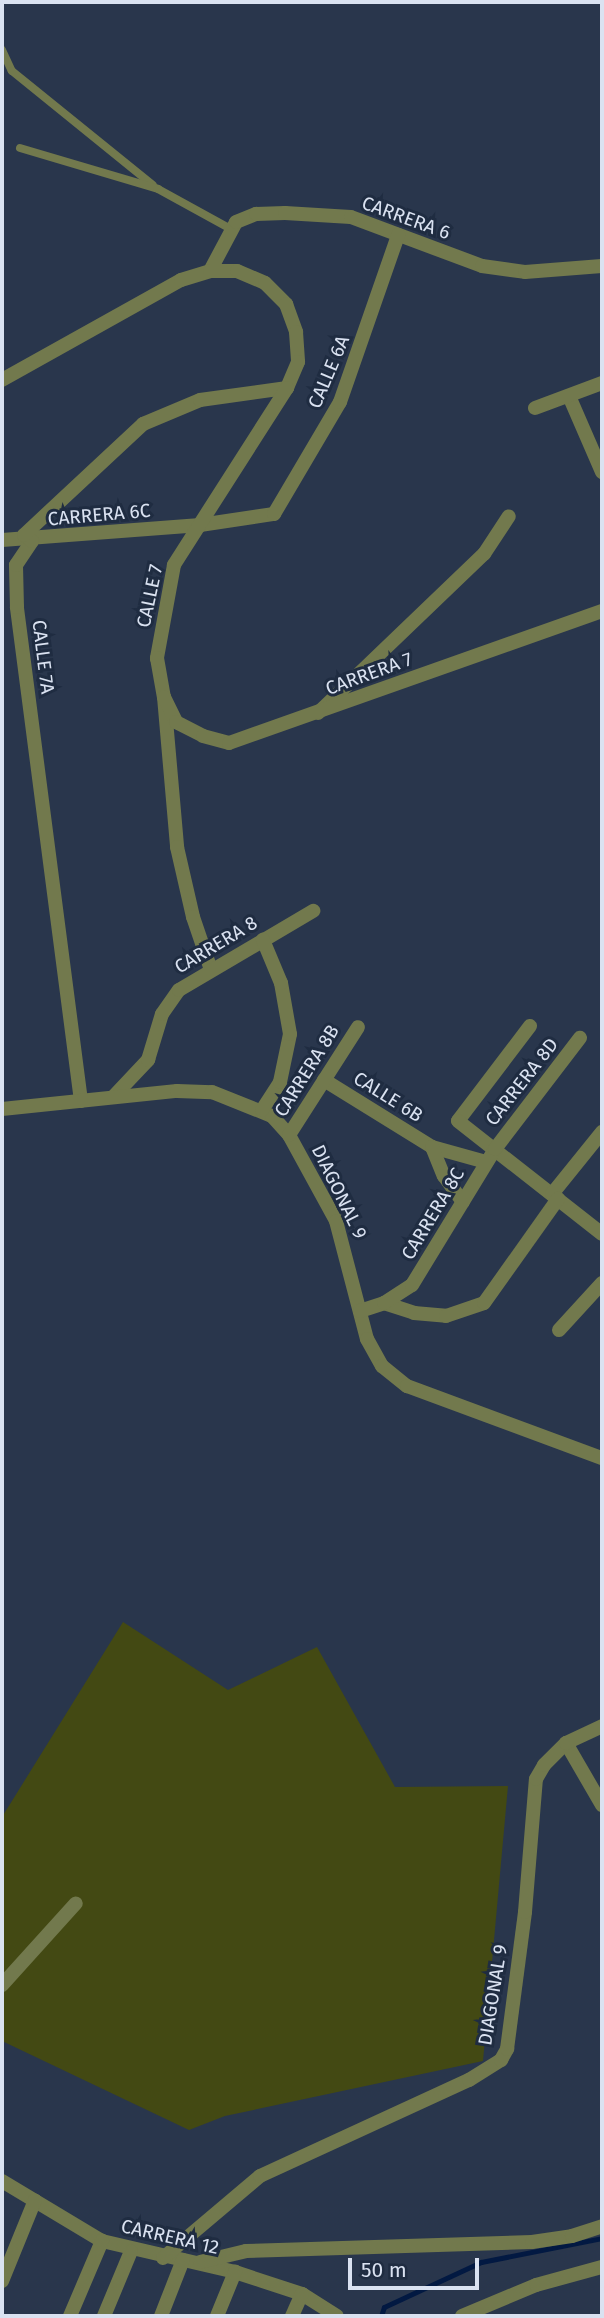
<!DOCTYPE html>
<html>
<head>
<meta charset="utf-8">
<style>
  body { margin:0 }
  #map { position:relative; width:604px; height:2318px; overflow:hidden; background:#29364c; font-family:"Fira Sans",sans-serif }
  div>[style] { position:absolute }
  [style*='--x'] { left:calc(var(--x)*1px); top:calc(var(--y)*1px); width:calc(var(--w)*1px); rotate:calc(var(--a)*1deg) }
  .green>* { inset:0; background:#434913 }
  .stream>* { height:5px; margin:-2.5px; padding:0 2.5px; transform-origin:2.5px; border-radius:2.5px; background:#021942 }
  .service>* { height:8px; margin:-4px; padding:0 4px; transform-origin:4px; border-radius:4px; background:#72794d }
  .minor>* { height:14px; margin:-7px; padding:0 7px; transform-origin:7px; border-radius:7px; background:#72794d }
  .tertiary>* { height:14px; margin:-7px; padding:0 7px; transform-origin:7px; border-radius:7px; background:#72794d }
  span { translate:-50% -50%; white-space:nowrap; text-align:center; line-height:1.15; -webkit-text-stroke:6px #1f2c41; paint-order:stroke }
  .street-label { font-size:19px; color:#dae2f1 }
  .frame { position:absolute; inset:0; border:4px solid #dae2f1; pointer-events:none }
  .scale { position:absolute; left:348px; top:2258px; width:131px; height:32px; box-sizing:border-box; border:4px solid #dae2f1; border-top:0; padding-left:9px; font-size:21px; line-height:24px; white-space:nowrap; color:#dae2f1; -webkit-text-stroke:5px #1f2c41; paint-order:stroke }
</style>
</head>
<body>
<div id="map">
  <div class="green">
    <div style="clip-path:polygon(123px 1622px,228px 1690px,317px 1647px,395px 1787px,508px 1786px,483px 2061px,225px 2116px,189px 2130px,2px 2041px,2px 1817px)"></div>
  </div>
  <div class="stream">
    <div style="--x:381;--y:2316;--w:9;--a:-72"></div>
    <div style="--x:384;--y:2307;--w:107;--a:-24.9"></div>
    <div style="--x:481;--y:2262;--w:123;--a:-11.2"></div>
  </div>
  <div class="service">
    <div style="--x:2;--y:50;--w:23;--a:65"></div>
    <div style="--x:12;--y:71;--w:181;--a:39"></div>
    <div style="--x:20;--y:148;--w:144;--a:16.5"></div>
    <div style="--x:158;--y:189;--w:81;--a:28.8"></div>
  </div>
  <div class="minor">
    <div style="--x:210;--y:271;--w:55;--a:-62"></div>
    <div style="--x:236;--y:222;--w:22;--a:-22"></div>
    <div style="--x:256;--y:214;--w:29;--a:-2"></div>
    <div style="--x:285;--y:213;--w:66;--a:3.5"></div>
    <div style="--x:351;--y:217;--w:140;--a:20.5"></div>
    <div style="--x:482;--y:266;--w:43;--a:7.9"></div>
    <div style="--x:525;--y:272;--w:77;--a:-4.5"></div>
    <div style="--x:569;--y:396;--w:83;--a:66.5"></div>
    <div style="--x:535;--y:408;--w:72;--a:-20.5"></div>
    <div style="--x:2;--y:540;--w:199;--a:-4.3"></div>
    <div style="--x:200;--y:525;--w:75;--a:-8.5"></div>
    <div style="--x:274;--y:514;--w:130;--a:-59.5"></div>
    <div style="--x:340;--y:402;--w:177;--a:-70.8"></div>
    <div style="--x:164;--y:697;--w:151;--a:85"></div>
    <div style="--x:177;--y:847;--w:72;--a:77.1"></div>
    <div style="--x:193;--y:917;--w:56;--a:71.2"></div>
    <div style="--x:318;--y:713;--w:230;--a:-43.8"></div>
    <div style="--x:484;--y:554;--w:45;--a:-56.7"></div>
    <div style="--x:530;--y:1026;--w:119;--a:127.2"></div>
    <div style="--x:458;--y:1121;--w:183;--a:38.1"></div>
    <div style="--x:324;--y:1080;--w:127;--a:31.8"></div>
    <div style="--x:432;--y:1147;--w:56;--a:15.5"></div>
    <div style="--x:114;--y:1096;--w:50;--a:-46.6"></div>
    <div style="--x:148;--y:1060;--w:48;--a:-73.1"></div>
    <div style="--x:162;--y:1014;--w:29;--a:-55"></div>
    <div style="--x:179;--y:990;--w:156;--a:-30.5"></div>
    <div style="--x:81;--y:1101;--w:498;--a:-97.4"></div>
    <div style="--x:17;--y:607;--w:42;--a:-91.4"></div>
    <div style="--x:16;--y:565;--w:29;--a:-56"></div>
    <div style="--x:32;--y:541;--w:10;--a:-143"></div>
    <div style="--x:24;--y:535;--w:163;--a:-43"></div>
    <div style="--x:143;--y:424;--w:62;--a:-22.8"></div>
    <div style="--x:200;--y:400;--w:88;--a:-7.9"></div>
    <div style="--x:2;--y:1109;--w:176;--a:-5.9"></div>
    <div style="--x:177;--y:1091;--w:35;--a:2"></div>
    <div style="--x:212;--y:1092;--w:65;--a:21.8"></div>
    <div style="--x:272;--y:1116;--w:25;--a:48"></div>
    <div style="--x:289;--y:1135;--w:98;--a:61.3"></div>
    <div style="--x:336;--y:1221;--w:122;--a:75.3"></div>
    <div style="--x:367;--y:1339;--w:31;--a:61"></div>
    <div style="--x:382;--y:1366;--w:32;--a:39"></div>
    <div style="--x:407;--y:1386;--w:208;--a:20.3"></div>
    <div style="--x:262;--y:1110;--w:33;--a:-57"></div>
    <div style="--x:280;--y:1082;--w:49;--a:-78.2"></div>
    <div style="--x:290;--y:1034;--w:52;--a:-100"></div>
    <div style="--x:281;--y:983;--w:47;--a:-112.7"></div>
    <div style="--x:289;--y:1135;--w:128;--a:-57.4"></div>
    <div style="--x:432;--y:1147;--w:31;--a:68"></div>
    <div style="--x:444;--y:1176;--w:32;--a:54"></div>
    <div style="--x:552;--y:1194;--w:80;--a:-51.1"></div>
    <div style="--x:384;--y:1303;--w:32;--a:18"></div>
    <div style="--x:414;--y:1313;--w:32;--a:5"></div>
    <div style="--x:446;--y:1316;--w:40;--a:-18.9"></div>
    <div style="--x:484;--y:1303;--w:128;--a:-54.6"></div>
    <div style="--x:360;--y:1311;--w:25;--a:-18"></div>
    <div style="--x:384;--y:1303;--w:33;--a:-33"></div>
    <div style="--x:412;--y:1285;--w:159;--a:-58.6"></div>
    <div style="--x:495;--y:1149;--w:140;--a:-52.6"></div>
    <div style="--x:559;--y:1330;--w:64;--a:-47.5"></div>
    <div style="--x:566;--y:1743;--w:72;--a:59.9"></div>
    <div style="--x:2;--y:1985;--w:110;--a:-47.9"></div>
    <div style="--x:2;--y:2181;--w:117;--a:31"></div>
    <div style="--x:102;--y:2241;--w:137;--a:13.1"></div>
    <div style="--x:235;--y:2272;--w:71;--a:18.2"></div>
    <div style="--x:302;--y:2294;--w:41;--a:32.2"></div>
    <div style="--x:163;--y:2258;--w:127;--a:-40.2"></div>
    <div style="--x:260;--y:2176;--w:230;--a:-24.7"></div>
    <div style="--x:469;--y:2080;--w:38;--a:-32"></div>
    <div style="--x:501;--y:2060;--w:13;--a:-61"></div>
    <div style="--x:507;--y:2049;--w:138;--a:-82.5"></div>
    <div style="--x:525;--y:1912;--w:133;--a:-85.3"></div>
    <div style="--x:536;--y:1779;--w:16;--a:-60"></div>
    <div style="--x:544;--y:1765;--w:31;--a:-45"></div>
    <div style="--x:566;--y:1743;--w:40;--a:-25"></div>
    <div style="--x:200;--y:2262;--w:47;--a:-13.4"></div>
    <div style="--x:246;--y:2251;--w:286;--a:-1.8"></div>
    <div style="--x:532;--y:2242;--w:40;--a:-8.5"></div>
    <div style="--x:572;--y:2236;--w:32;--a:-18"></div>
    <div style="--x:2;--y:2281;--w:87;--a:-67.8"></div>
    <div style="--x:70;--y:2316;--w:82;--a:-66.9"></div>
    <div style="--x:104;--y:2316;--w:70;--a:-67.4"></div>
    <div style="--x:161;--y:2316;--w:60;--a:-68.6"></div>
    <div style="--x:217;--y:2316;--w:48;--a:-67.8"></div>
    <div style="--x:292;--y:2316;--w:24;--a:-66"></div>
    <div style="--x:462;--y:2316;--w:80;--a:-22.7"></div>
    <div style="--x:536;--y:2285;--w:68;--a:-15.3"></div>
  </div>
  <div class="tertiary">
    <div style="--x:2;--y:380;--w:205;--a:-29.2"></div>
    <div style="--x:181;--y:280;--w:30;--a:-17"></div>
    <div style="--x:210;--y:271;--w:27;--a:0"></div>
    <div style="--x:237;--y:271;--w:30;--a:23"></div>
    <div style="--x:265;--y:283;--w:30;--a:45"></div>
    <div style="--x:286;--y:304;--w:30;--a:70"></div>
    <div style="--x:296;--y:332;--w:30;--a:86"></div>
    <div style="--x:298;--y:362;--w:28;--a:113"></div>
    <div style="--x:287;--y:388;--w:210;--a:122.6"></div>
    <div style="--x:174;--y:565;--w:95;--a:100.4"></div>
    <div style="--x:157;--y:658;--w:40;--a:80"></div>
    <div style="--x:164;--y:697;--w:28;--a:64"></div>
    <div style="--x:176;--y:722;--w:30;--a:27"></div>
    <div style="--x:203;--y:736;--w:27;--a:15"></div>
    <div style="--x:229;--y:743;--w:396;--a:-19.5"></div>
  </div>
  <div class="street-label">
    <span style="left:406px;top:218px;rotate:20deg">CARRERA 6</span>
    <span style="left:329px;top:372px;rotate:-67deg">CALLE 6A</span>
    <span style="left:99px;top:515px;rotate:-5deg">CARRERA 6C</span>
    <span style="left:150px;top:596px;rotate:-78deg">CALLE 7</span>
    <span style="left:43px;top:657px;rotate:83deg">CALLE 7A</span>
    <span style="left:369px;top:674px;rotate:-20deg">CARRERA 7</span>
    <span style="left:216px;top:945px;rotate:-31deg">CARRERA 8</span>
    <span style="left:307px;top:1071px;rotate:-58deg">CARRERA 8B</span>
    <span style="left:522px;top:1082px;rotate:-52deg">CARRERA 8D</span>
    <span style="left:388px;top:1097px;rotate:32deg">CALLE 6B</span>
    <span style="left:339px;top:1192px;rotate:64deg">DIAGONAL 9</span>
    <span style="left:433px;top:1214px;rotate:-59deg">CARRERA 8C</span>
    <span style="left:493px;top:1995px;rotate:-81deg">DIAGONAL 9</span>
    <span style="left:170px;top:2237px;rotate:13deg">CARRERA 12</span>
  </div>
  <div class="frame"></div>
  <div class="scale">50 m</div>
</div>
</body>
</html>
